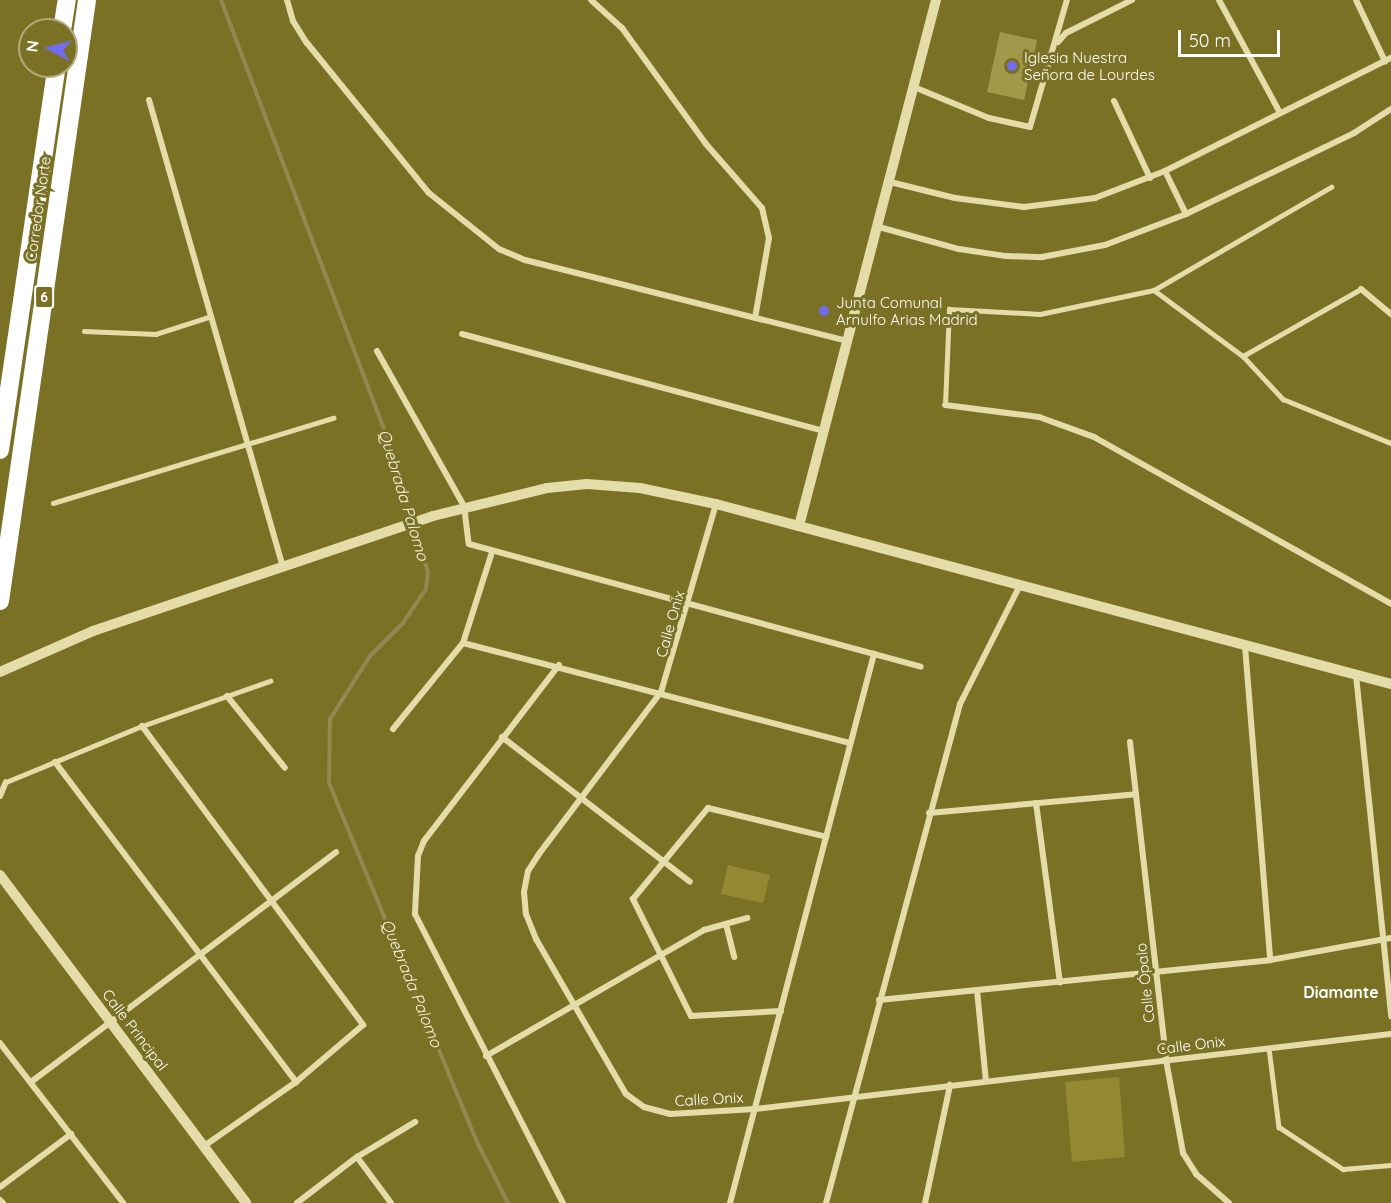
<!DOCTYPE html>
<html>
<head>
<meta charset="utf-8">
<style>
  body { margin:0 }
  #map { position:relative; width:1391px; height:1203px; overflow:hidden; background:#7b7125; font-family:Quicksand,sans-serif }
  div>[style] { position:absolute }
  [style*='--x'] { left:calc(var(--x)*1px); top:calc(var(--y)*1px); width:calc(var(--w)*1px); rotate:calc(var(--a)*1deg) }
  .green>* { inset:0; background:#958832 }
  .stream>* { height:4px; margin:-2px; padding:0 2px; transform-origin:2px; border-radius:2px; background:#908951 }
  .building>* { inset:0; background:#a29849 }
  .service>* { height:4.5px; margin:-2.25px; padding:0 2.25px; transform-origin:2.25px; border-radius:2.25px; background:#e4dda9 }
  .minor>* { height:6px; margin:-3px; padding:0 3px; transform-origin:3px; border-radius:3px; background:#e4dda9 }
  .tertiary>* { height:10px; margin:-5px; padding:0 5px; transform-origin:5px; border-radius:5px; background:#e4dda9 }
  .motorway>* { height:18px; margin:-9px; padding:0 9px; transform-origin:9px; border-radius:9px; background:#fff }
  .dots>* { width:16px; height:16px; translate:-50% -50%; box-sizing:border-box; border:3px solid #7b7125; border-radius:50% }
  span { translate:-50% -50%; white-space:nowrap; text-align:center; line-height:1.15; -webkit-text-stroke:6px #7b7125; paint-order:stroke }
  .shield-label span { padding:2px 4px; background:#7b7125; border:2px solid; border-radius:4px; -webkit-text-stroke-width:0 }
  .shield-label { font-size:14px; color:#fff; font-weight:700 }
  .poi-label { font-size:15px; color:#fff }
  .left { translate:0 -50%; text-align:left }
  .street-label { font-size:15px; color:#fff }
  .water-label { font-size:16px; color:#f7f5e1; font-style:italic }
  .neighbourhood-label { font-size:16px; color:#fff; font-weight:700 }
  .north { position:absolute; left:18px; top:18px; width:60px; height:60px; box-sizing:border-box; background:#7b7125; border:2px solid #b0aa7c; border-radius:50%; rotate:277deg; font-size:16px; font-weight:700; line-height:24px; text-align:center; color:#fff }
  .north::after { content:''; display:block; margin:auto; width:21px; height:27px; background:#716dee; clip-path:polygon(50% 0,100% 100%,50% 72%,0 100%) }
  .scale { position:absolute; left:1178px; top:30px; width:102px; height:27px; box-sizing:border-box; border:3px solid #fff; border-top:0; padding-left:8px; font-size:18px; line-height:21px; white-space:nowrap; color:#fff; -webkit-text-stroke:4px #7b7125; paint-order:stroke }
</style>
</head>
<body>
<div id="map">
  <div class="green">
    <div style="clip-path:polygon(728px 865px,770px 875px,763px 903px,721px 894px)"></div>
    <div style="clip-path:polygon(1119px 1077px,1125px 1157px,1072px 1162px,1065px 1082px)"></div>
  </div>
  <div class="stream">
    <div style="--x:221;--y:0;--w:479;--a:69.2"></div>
    <div style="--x:391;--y:448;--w:129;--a:73.4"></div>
    <div style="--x:428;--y:572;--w:17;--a:97"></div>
    <div style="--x:426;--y:589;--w:41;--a:124.1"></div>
    <div style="--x:403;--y:623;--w:47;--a:135"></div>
    <div style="--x:370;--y:656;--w:75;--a:122.4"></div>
    <div style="--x:330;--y:719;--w:64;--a:90.9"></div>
    <div style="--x:329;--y:783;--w:386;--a:67.6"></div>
    <div style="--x:476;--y:1140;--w:71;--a:63.1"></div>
  </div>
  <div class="building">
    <div style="clip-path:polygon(1000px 32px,1037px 40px,1024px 100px,987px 92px)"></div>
  </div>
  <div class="service">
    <div style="--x:1154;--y:290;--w:111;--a:36.6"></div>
    <div style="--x:1243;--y:356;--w:59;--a:47.1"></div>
    <div style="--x:1283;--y:399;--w:117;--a:22.2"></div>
    <div style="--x:84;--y:331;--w:72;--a:2.4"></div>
    <div style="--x:156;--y:334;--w:56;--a:-17.8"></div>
    <div style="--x:1243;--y:356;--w:136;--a:-29.6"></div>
    <div style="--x:945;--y:405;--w:96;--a:-87.6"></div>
    <div style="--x:949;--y:309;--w:91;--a:3.1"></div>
    <div style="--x:1040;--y:314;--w:116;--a:-11.9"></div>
    <div style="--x:1154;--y:290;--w:205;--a:-30.2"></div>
    <div style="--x:53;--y:503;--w:293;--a:-16.9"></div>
    <div style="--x:6;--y:782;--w:147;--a:-22.4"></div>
    <div style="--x:142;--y:726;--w:136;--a:-19.4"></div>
    <div style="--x:1269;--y:1048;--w:80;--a:82.8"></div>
    <div style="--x:1279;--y:1127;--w:77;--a:33.3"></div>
    <div style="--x:1343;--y:1169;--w:48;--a:-4.8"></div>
  </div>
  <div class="minor">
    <div style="--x:287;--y:0;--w:22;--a:74"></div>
    <div style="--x:293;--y:21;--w:26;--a:58"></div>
    <div style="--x:307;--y:43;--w:193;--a:50.9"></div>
    <div style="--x:429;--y:193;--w:90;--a:38.7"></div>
    <div style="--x:499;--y:249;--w:28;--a:23"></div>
    <div style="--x:525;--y:260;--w:333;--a:14.1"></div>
    <div style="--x:591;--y:0;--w:42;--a:42.1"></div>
    <div style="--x:622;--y:28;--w:143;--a:54.1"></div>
    <div style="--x:706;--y:144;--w:85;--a:48.8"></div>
    <div style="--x:762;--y:208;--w:31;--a:77"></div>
    <div style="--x:769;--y:238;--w:81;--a:99.9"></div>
    <div style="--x:1219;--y:0;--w:128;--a:61.6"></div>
    <div style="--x:1356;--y:0;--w:68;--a:64.6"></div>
    <div style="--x:1058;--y:42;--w:12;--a:-48"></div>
    <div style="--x:1066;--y:33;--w:74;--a:-26.6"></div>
    <div style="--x:914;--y:87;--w:81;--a:22.5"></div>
    <div style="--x:989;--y:118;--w:42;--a:12.4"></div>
    <div style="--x:1030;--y:127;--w:132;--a:-73.8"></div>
    <div style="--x:149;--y:100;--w:484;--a:74"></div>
    <div style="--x:1114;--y:101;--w:85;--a:64.9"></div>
    <div style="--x:1165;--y:171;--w:48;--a:64"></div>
    <div style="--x:890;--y:182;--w:67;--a:13.8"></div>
    <div style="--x:955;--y:198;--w:70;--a:7.4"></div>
    <div style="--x:1024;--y:207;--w:72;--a:-7.2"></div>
    <div style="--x:1095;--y:198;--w:75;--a:-21.1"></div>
    <div style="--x:1165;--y:171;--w:253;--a:-26.6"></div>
    <div style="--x:879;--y:227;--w:83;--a:15.4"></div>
    <div style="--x:959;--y:249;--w:48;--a:8.5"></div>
    <div style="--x:1006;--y:256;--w:36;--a:2"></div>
    <div style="--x:1042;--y:257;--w:64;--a:-10.8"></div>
    <div style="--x:1105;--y:245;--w:87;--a:-20.9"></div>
    <div style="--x:1186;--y:214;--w:187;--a:-25.7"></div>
    <div style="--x:1354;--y:133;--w:44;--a:-33"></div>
    <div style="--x:1361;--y:289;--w:39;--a:40"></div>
    <div style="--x:462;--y:334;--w:376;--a:15"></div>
    <div style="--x:377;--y:351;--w:178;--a:60.7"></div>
    <div style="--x:464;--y:506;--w:38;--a:83"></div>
    <div style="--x:469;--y:544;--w:468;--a:15.2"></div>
    <div style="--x:945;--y:405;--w:95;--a:7.3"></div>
    <div style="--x:1039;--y:417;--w:59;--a:20"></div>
    <div style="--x:1094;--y:437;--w:341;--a:29.3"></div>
    <div style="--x:716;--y:504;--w:196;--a:106.3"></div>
    <div style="--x:661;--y:692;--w:203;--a:127"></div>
    <div style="--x:539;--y:854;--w:20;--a:123"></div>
    <div style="--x:528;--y:871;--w:21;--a:101"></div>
    <div style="--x:524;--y:892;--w:22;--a:85"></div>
    <div style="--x:526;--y:914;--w:27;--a:68"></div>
    <div style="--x:536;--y:939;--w:179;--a:59.9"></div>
    <div style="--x:626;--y:1094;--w:22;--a:36"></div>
    <div style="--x:644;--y:1107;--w:27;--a:15"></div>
    <div style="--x:670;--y:1114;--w:85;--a:-3.4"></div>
    <div style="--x:755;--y:1109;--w:640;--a:-6.73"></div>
    <div style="--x:463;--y:643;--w:400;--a:14.5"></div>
    <div style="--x:1245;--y:646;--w:315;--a:85.4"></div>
    <div style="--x:559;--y:665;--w:222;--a:127.5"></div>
    <div style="--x:424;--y:841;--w:16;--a:112"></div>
    <div style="--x:418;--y:856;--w:58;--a:93"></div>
    <div style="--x:415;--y:914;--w:325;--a:62.9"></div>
    <div style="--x:1356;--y:675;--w:343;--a:84.1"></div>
    <div style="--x:227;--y:696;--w:92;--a:51.1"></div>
    <div style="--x:142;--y:726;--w:372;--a:53.5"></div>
    <div style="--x:363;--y:1025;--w:88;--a:139.6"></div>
    <div style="--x:296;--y:1082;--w:112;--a:145.2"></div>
    <div style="--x:393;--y:729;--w:111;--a:-50.9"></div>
    <div style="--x:463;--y:643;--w:96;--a:-72.3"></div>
    <div style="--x:502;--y:737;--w:237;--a:37.6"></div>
    <div style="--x:1130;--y:742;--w:320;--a:83.5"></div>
    <div style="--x:1166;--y:1060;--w:95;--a:79.6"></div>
    <div style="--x:1183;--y:1153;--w:25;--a:58"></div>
    <div style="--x:1196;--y:1174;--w:44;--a:41.3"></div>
    <div style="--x:55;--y:762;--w:401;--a:53"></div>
    <div style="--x:0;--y:796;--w:15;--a:-67"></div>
    <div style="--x:1036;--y:803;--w:181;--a:82.4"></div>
    <div style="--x:929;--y:813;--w:208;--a:-5.2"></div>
    <div style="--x:726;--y:924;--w:34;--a:76"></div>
    <div style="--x:977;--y:990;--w:91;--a:84.4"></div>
    <div style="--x:879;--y:1000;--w:393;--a:-5.8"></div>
    <div style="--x:1270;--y:960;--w:123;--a:-10.3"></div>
    <div style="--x:781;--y:1011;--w:90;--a:176.8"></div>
    <div style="--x:691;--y:1016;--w:131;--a:-116.4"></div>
    <div style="--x:633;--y:899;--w:118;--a:-50.5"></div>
    <div style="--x:708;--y:808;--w:122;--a:13.7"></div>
    <div style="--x:0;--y:1043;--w:202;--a:52.4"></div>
    <div style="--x:486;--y:1056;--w:252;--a:-30"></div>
    <div style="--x:704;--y:930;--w:45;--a:-15.6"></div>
    <div style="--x:31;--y:1082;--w:382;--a:-37"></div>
    <div style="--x:357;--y:1157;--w:57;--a:53.5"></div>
    <div style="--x:0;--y:1187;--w:89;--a:-36.7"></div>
    <div style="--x:0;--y:1200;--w:4;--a:45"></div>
    <div style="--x:297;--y:1203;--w:76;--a:-37.5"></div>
    <div style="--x:357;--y:1157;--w:68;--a:-31.1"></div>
    <div style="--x:730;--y:1203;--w:568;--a:-75.3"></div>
    <div style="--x:826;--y:1203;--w:517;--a:-74.97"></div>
    <div style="--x:960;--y:704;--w:131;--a:-63.2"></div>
    <div style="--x:925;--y:1203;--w:121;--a:-78"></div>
  </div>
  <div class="tertiary">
    <div style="--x:799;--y:526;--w:544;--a:-75.4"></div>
    <div style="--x:0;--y:672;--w:102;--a:-23.8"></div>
    <div style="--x:93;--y:631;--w:359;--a:-18.7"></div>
    <div style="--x:433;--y:516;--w:117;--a:-13.8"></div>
    <div style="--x:547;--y:488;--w:40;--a:-5.7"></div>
    <div style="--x:587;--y:484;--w:53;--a:4.3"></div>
    <div style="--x:640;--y:488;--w:78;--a:11.9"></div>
    <div style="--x:716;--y:504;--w:699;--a:14.93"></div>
    <div style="--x:0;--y:875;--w:410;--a:53.1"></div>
  </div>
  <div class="motorway">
    <div style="--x:62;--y:30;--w:30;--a:-81"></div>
    <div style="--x:0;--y:450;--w:388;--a:-81.6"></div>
    <div style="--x:0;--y:601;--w:607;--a:-81.76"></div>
  </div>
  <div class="dots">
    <div style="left:1012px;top:66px;background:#716dee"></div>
    <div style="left:824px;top:311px;background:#716dee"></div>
  </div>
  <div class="shield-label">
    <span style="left:44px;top:297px">6</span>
  </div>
  <div class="poi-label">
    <span class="left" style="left:1024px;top:66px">Iglesia Nuestra<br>Señora de Lourdes</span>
    <span class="left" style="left:836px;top:311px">Junta Comunal<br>Arnulfo Arias Madrid</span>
  </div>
  <div class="street-label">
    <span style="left:38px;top:209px;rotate:-82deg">Corredor Norte</span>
    <span style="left:670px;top:624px;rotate:-74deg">Calle Onix</span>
    <span style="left:1145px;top:983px;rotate:-96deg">Calle Ópalo</span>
    <span style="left:135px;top:1030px;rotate:53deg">Calle Principal</span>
    <span style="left:1191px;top:1045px;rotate:-7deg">Calle Onix</span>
    <span style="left:709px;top:1099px;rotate:-3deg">Calle Onix</span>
  </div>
  <div class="water-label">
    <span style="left:404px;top:495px;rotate:73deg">Quebrada Palomo</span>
    <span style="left:412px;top:983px;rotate:68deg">Quebrada Palomo</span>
  </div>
  <div class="neighbourhood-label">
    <span style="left:1341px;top:992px">Diamante</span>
  </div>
  <div class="north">N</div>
  <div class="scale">50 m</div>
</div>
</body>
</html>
